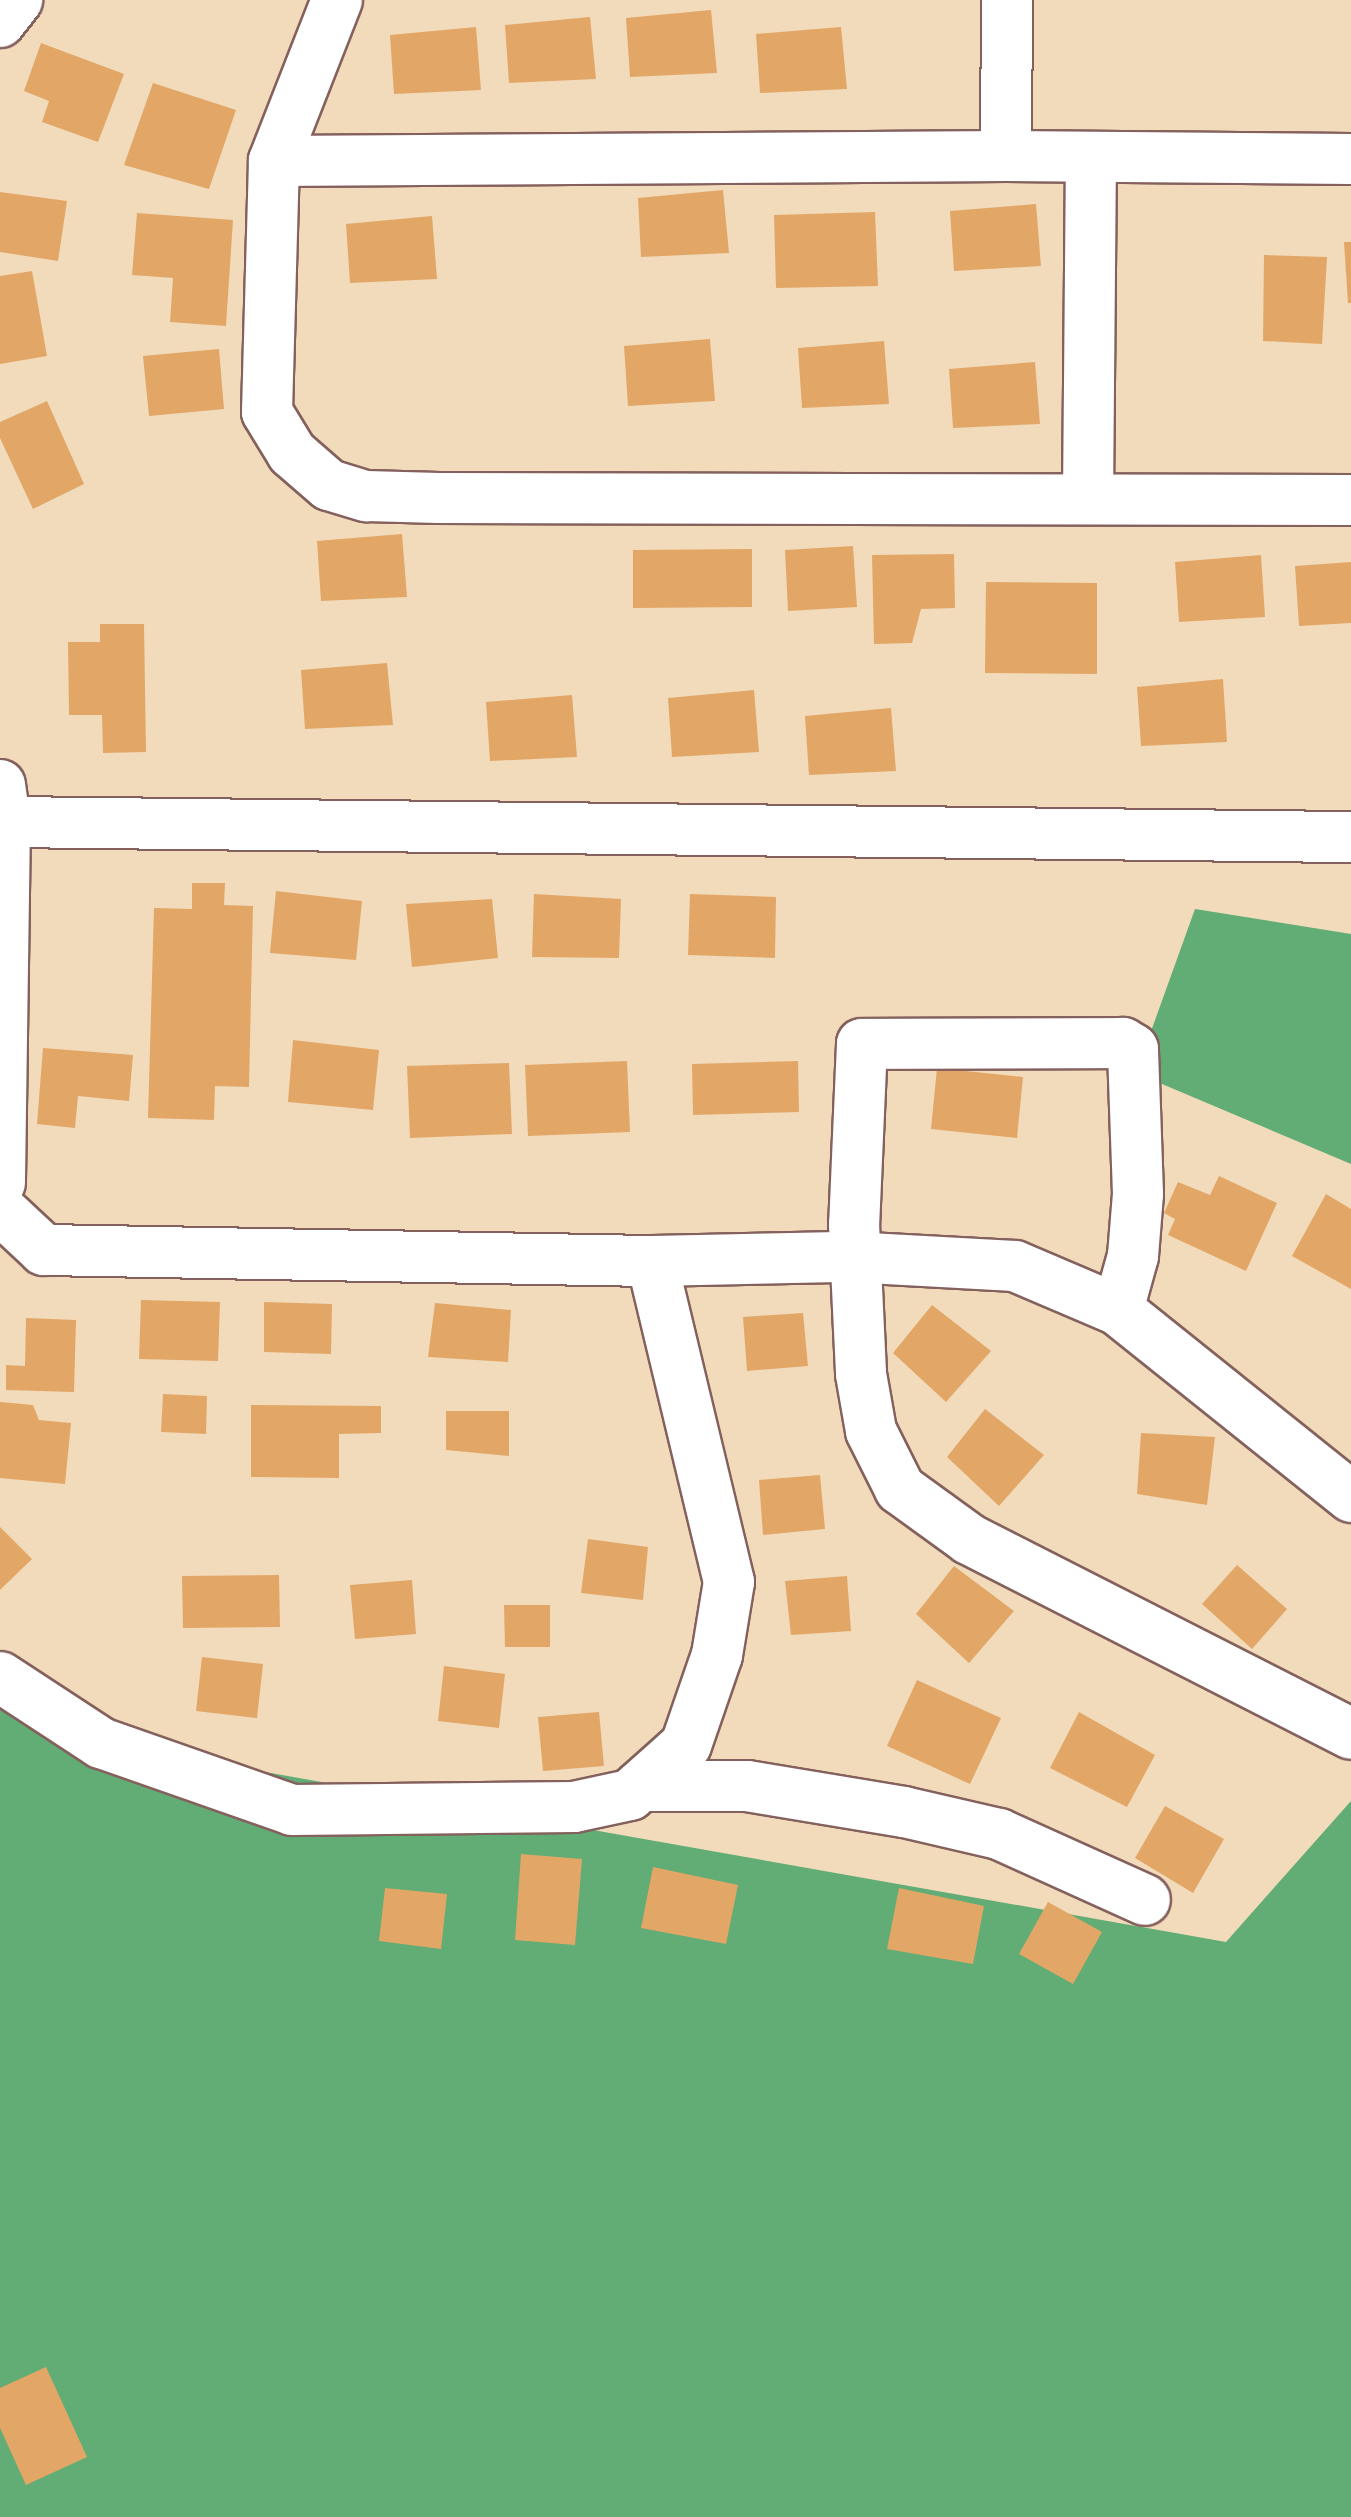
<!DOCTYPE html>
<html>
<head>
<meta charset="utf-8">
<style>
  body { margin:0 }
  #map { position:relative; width:1351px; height:2517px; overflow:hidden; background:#f1dbbb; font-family:"Patrick Hand",sans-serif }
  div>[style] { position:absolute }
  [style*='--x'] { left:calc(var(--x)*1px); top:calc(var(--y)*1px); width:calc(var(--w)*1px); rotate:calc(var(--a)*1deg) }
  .forest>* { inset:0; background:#62ac75 }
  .building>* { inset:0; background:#e2a767 }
  .roads { filter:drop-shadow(2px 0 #84615d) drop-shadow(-2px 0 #84615d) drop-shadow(0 2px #84615d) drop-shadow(0 -2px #84615d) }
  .minor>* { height:50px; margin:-25px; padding:0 25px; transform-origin:25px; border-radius:25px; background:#fff }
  span { translate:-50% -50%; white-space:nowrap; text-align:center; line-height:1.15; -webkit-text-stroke:8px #fbf7ec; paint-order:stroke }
</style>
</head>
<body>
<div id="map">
  <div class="forest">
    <div style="clip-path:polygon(1195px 909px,1351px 934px,1351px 1164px,1136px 1073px)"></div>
    <div style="clip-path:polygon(0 1682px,67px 1737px,1226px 1942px,1351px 1801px,1351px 2517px,0 2517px)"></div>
  </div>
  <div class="building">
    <div style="clip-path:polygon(711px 10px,717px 73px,630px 77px,626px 18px)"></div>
    <div style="clip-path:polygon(590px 17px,596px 79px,509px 83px,505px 25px)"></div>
    <div style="clip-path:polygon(476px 27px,481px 90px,394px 94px,390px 35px)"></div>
    <div style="clip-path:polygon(841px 27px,847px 89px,760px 93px,756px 34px)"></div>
    <div style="clip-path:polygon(41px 43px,124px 74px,98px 142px,42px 122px,49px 101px,24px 91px)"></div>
    <div style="clip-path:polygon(153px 83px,236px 110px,209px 189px,124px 165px)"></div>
    <div style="clip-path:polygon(723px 190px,729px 253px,641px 257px,638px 198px)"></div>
    <div style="clip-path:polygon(0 192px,67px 201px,58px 261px,0 252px)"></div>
    <div style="clip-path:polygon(1036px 204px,1041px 266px,954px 271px,950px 211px)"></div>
    <div style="clip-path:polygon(875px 212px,878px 286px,776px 288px,774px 215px)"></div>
    <div style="clip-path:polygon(137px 213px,233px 220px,226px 326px,170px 322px,173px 278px,132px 275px)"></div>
    <div style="clip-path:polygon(432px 216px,437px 279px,350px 283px,346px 224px)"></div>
    <div style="clip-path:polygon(1344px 242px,1351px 242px,1351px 303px,1348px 303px)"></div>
    <div style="clip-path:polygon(1264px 255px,1327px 257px,1322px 344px,1263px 341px)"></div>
    <div style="clip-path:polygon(32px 271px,47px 356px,0 364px,0 276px)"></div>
    <div style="clip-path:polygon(710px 339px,715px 401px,628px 406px,624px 346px)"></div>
    <div style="clip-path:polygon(884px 341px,889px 404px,802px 408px,798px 348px)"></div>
    <div style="clip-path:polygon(219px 349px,224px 409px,149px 416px,143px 356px)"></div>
    <div style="clip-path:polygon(1035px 362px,1040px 424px,953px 428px,949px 369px)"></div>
    <div style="clip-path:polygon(47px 401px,84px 484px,33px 509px,0 438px,0 422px)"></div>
    <div style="clip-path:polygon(402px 534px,407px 597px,321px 601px,317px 541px)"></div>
    <div style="clip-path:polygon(853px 546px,857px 607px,788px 611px,785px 550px)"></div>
    <div style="clip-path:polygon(752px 549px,752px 607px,633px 608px,633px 550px)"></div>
    <div style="clip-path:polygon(954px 554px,955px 608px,921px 609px,912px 643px,874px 644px,872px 555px)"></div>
    <div style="clip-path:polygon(1261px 555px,1265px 617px,1179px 622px,1175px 562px)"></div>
    <div style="clip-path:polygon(1351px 562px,1351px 623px,1299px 626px,1295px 566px)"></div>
    <div style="clip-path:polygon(986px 582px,1097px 583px,1097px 674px,985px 673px)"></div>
    <div style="clip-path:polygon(100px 624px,144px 624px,146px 752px,103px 753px,102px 715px,69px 715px,68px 642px,100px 642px)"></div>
    <div style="clip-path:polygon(387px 663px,393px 725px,305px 729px,301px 670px)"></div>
    <div style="clip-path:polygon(1223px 679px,1227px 742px,1141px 746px,1137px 687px)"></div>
    <div style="clip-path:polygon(754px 690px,759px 752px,672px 757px,668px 698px)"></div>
    <div style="clip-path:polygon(572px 695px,577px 757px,490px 761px,486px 702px)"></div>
    <div style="clip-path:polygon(891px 708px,896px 771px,809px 775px,805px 716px)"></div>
    <div style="clip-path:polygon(192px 883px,225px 883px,224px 905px,253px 906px,249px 1087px,215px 1086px,214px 1120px,148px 1118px,154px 908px,192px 909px)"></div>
    <div style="clip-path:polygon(276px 891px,362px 901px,356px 960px,270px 953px)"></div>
    <div style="clip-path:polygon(534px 894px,621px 899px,619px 958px,532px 957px)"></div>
    <div style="clip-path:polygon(690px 894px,776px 897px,775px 958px,688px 955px)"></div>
    <div style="clip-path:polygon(492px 899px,498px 958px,412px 967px,406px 904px)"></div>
    <div style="clip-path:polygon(293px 1040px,379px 1050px,373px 1110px,288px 1102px)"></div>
    <div style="clip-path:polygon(43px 1048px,133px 1055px,129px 1101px,78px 1096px,75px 1128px,37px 1124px)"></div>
    <div style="clip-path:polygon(627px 1061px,630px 1132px,528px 1136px,525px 1065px)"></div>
    <div style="clip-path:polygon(798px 1061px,799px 1112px,693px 1115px,692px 1064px)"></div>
    <div style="clip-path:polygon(509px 1063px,512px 1134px,410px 1138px,407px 1066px)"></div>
    <div style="clip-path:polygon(937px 1068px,1023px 1077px,1017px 1138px,931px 1129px)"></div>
    <div style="clip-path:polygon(1219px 1176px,1277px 1203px,1246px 1271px,1168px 1235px,1175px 1219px,1164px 1213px,1178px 1182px,1210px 1195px)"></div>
    <div style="clip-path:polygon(1326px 1194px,1351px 1209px,1351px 1289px,1292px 1256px)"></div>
    <div style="clip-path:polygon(141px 1300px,220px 1302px,218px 1361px,139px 1359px)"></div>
    <div style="clip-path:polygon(264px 1302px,332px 1304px,331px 1354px,264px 1352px)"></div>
    <div style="clip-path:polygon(435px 1303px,511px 1310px,508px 1362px,428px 1357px)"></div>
    <div style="clip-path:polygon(932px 1305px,991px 1351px,946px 1402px,893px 1353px)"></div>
    <div style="clip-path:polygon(803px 1313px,808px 1366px,747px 1371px,743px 1317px)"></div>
    <div style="clip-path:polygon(26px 1318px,76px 1320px,74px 1392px,6px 1390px,6px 1365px,25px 1366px)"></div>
    <div style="clip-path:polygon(163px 1394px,207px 1396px,206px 1434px,161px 1432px)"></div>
    <div style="clip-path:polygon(0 1402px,33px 1405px,39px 1420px,71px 1423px,65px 1484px,0 1478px)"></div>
    <div style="clip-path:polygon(251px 1405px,381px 1406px,381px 1433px,339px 1434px,339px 1478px,251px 1477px)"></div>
    <div style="clip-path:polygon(985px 1409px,1044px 1455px,999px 1506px,947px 1457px)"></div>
    <div style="clip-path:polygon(446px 1411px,509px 1411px,509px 1456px,446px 1450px)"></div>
    <div style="clip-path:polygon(1141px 1433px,1215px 1437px,1207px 1505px,1137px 1494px)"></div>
    <div style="clip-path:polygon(820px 1475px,825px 1529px,763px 1535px,759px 1480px)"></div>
    <div style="clip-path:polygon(0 1527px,32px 1559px,0 1590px)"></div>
    <div style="clip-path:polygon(588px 1539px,648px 1547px,643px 1600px,581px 1593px)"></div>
    <div style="clip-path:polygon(1237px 1565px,1287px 1609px,1252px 1649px,1202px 1604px)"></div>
    <div style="clip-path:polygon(954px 1566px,1014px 1611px,969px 1663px,916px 1614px)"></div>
    <div style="clip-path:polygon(279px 1575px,280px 1627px,183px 1628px,182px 1576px)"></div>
    <div style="clip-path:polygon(847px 1576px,851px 1631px,791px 1635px,785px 1581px)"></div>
    <div style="clip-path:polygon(412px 1580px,416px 1634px,355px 1639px,350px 1585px)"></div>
    <div style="clip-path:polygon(504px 1605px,550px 1605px,550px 1647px,505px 1647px)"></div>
    <div style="clip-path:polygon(202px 1657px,263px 1664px,257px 1718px,196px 1711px)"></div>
    <div style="clip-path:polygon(444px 1666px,505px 1674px,499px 1728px,438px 1721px)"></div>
    <div style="clip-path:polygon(917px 1680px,1001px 1718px,970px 1784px,887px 1746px)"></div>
    <div style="clip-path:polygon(599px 1712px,604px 1766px,543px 1771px,538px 1717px)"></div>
    <div style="clip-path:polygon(1079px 1712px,1155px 1755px,1127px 1807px,1050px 1768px)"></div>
    <div style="clip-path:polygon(1165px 1806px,1224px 1839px,1193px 1893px,1135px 1858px)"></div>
    <div style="clip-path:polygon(521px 1854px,582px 1859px,575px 1945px,515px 1940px)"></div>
    <div style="clip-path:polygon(653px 1867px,738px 1885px,726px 1944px,641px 1928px)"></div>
    <div style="clip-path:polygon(385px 1888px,447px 1894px,441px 1949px,379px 1941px)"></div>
    <div style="clip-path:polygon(899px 1888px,984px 1906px,973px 1964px,887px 1949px)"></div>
    <div style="clip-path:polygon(1048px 1902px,1102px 1932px,1073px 1984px,1019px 1954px)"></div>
    <div style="clip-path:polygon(46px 2367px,87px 2457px,26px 2485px,0 2428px,0 2388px)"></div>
  </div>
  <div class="roads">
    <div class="minor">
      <div style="--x:337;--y:0;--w:173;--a:111.4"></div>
      <div style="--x:274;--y:161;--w:251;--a:91.6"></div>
      <div style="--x:267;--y:412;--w:48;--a:58.6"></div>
      <div style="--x:292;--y:453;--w:49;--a:40.9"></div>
      <div style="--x:329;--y:485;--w:39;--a:17"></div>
      <div style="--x:366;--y:496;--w:73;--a:1.6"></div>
      <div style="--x:439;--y:498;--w:912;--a:0.13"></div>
      <div style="--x:1007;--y:0;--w:156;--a:90.4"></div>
      <div style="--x:1006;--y:156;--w:345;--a:0.5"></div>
      <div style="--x:0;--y:22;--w:28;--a:-52"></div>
      <div style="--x:274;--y:161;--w:732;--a:-0.39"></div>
      <div style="--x:1088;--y:498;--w:340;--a:-89.5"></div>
      <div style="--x:0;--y:785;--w:37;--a:82"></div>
      <div style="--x:5;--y:822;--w:361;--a:90.8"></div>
      <div style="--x:5;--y:822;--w:1346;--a:0.64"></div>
      <div style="--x:0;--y:1209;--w:60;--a:43"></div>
      <div style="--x:44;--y:1250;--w:608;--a:1.04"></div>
      <div style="--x:1118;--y:1310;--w:56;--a:-74.5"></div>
      <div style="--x:1133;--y:1256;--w:62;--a:-85.4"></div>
      <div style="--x:1138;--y:1194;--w:145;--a:-92"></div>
      <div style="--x:1133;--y:1049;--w:12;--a:-149"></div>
      <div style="--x:1123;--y:1043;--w:261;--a:179.8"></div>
      <div style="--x:862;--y:1044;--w:180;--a:92.5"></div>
      <div style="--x:854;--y:1224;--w:150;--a:87.3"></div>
      <div style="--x:861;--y:1374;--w:58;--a:80"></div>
      <div style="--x:871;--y:1431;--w:65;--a:63.4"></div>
      <div style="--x:900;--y:1489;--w:85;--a:35.9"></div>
      <div style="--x:969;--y:1539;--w:429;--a:27"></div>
      <div style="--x:0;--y:1677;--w:121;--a:33.2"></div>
      <div style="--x:101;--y:1743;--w:202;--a:19.3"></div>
      <div style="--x:292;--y:1810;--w:282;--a:-0.6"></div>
      <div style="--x:574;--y:1807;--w:57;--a:-12.1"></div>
      <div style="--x:630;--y:1795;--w:75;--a:-41.8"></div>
      <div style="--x:686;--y:1745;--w:95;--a:-71"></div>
      <div style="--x:717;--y:1655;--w:74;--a:-80.7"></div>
      <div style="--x:729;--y:1582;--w:330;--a:-103.5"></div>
      <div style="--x:652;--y:1261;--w:198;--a:-1.2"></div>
      <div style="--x:850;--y:1257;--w:165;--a:3.1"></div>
      <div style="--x:1015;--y:1266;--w:112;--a:23.1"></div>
      <div style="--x:1118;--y:1310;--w:299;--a:38.7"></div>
      <div style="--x:640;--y:1786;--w:107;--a:0"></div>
      <div style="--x:747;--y:1786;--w:159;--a:9.4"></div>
      <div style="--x:904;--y:1812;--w:98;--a:13"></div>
      <div style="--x:999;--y:1834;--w:160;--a:24.3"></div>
    </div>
  </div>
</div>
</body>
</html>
